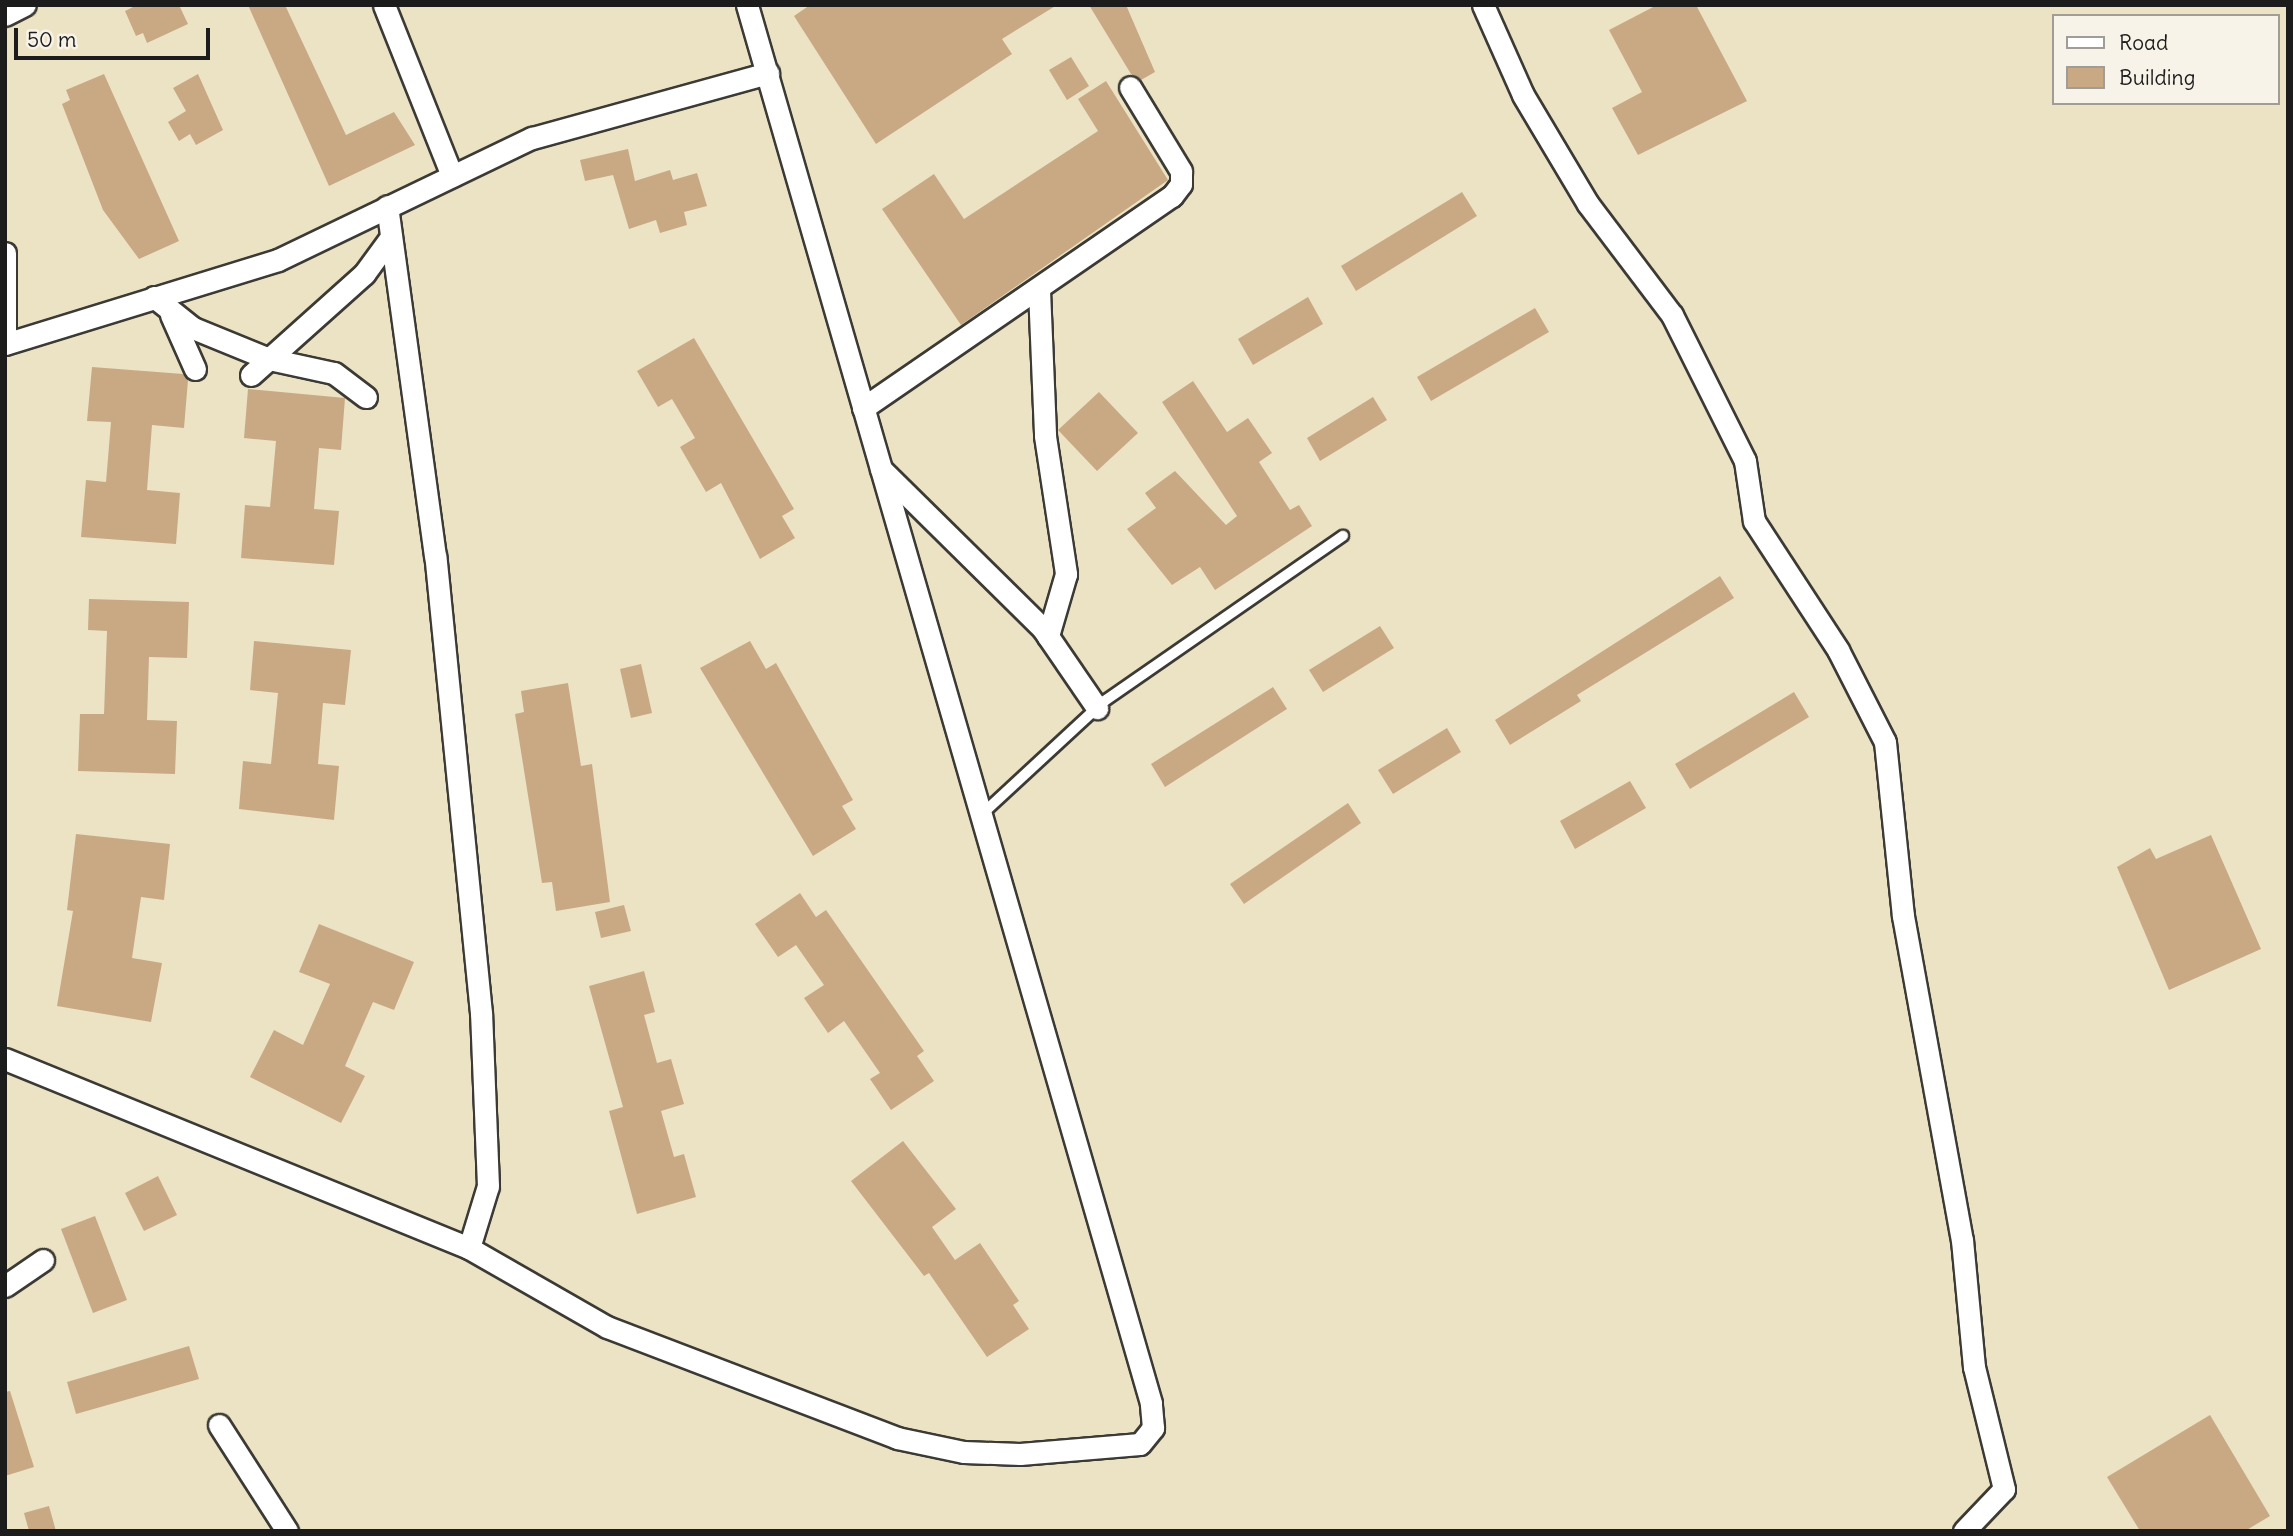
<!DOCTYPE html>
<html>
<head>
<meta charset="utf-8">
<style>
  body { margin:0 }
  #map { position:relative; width:2293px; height:1536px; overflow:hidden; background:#ece3c4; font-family:Delius,sans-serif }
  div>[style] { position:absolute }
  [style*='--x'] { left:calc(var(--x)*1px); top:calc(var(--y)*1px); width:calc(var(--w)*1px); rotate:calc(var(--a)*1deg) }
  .building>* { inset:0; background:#c9a984 }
  .roads { filter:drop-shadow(2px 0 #3b3a35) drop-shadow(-2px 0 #3b3a35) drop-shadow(0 2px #3b3a35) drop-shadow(0 -2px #3b3a35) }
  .lane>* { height:10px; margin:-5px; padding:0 5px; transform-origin:5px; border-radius:5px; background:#fff }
  .street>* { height:21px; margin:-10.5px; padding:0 10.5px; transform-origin:10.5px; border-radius:10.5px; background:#fff }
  span { translate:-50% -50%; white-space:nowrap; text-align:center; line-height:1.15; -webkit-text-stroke:5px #f7f3e8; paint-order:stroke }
  .frame { position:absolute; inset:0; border:7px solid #1c1c1c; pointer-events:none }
  .legend { position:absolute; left:2052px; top:14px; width:228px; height:91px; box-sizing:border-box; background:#f7f3e8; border:2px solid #9f9d96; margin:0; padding:9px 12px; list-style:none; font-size:21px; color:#1c1c1c }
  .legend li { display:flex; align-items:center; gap:14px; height:35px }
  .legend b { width:35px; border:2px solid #9f9d96 }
  .scale { position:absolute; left:14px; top:28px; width:196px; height:32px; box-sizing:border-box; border:4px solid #1c1c1c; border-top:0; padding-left:9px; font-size:21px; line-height:24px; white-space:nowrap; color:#1c1c1c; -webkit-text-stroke:5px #f7f3e8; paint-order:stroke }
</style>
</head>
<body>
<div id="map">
  <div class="building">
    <div style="clip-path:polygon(137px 5px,179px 5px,188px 24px,147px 43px,143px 33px,136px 36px,125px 11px)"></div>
    <div style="clip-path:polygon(248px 5px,285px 5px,346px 135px,394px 112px,415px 145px,329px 186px)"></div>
    <div style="clip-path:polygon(810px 5px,1057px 5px,1002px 39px,1012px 54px,876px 144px,794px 16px)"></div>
    <div style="clip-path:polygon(1089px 5px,1126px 5px,1155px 72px,1141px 80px,1131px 74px)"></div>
    <div style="clip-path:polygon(1657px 5px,1696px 5px,1747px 101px,1638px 155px,1612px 108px,1642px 92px,1609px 30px)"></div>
    <div style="clip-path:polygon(1071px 57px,1089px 86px,1067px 100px,1049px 70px)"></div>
    <div style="clip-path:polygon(104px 74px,179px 241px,139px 259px,103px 210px,62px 104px,70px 100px,66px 90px)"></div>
    <div style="clip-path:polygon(198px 74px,223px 130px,196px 145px,190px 134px,179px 141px,168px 122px,186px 111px,173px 88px)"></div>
    <div style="clip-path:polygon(1106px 81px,1168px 180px,961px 325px,882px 209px,934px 174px,964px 219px,1098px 131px,1078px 99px)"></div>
    <div style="clip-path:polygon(628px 149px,635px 181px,670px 170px,673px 180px,697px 173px,707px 206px,684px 212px,687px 225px,660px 233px,656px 220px,629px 229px,613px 175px,585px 181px,580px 160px)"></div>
    <div style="clip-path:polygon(1462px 192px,1477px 216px,1356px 291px,1341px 266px)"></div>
    <div style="clip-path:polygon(1308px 297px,1323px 324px,1253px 365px,1238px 339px)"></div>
    <div style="clip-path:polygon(1535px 308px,1549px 332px,1431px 401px,1417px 377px)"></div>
    <div style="clip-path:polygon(694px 338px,794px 509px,782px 516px,795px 538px,760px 559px,721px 483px,706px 492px,680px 447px,695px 438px,672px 399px,658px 407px,637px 371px)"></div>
    <div style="clip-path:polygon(92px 367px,183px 374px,188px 380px,184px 428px,152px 425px,147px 490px,180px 493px,176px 544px,81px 537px,86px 480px,106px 482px,111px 422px,87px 421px)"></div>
    <div style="clip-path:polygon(1193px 381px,1227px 432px,1248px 418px,1272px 453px,1259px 462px,1290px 510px,1299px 505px,1312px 526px,1215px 590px,1200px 567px,1172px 585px,1127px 529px,1156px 508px,1145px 493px,1175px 471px,1226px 525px,1237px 516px,1162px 402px)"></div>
    <div style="clip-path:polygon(248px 389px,345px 398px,341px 450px,319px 448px,314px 509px,339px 511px,334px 565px,241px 558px,245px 505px,270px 507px,276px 441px,244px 438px)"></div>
    <div style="clip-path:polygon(1099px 392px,1138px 433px,1097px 471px,1058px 430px)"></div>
    <div style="clip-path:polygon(1373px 397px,1387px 420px,1320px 461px,1307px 438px)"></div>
    <div style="clip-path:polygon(1720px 576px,1734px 598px,1577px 695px,1581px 701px,1510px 745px,1495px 720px)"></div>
    <div style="clip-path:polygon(89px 599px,189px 602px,187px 658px,149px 657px,147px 720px,177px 721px,175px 774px,78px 771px,80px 714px,104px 714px,107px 631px,88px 630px)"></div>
    <div style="clip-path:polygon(1380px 626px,1394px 648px,1323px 692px,1309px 670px)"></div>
    <div style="clip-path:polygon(254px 641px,351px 650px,345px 705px,323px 703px,318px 764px,339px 766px,334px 820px,239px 809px,243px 761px,271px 764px,278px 693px,250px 690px)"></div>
    <div style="clip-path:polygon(750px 641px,766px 669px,776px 663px,853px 800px,842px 806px,856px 829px,813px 856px,700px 668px)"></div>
    <div style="clip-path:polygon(641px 664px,652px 713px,631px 718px,620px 669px)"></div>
    <div style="clip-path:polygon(568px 683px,581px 766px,592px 764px,610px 902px,556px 911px,552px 882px,542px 883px,515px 714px,524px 712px,521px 691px)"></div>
    <div style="clip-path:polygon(1273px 687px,1287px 709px,1165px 787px,1151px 764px)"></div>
    <div style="clip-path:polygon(1794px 692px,1809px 717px,1690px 789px,1675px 764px)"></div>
    <div style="clip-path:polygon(1447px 728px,1461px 752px,1393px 794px,1378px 770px)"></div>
    <div style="clip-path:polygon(1630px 781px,1646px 808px,1575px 849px,1560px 821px)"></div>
    <div style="clip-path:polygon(1348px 803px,1361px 823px,1244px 904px,1230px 884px)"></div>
    <div style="clip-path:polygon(76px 834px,170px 844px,164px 900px,141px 897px,132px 958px,162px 963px,151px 1022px,57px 1006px,73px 911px,67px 910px)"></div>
    <div style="clip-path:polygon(2211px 835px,2261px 949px,2169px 990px,2117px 867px,2150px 848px,2156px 859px)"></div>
    <div style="clip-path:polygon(800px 893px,816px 917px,826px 910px,924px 1051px,917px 1056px,934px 1081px,891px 1110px,870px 1079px,880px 1073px,844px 1021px,828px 1033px,804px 998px,824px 985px,796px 945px,778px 957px,755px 924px)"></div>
    <div style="clip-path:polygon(624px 905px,631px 931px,601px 938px,595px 912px)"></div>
    <div style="clip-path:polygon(319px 924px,414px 962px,394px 1010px,373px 1002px,345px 1066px,365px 1076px,341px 1123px,250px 1077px,274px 1030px,303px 1045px,330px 984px,299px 972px)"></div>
    <div style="clip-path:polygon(644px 971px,655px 1012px,644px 1015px,657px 1063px,671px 1059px,684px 1104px,661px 1111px,674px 1157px,684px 1154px,696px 1197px,637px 1214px,609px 1111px,623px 1107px,589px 986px)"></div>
    <div style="clip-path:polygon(903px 1141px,956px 1209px,932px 1227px,955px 1260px,980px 1243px,1019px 1301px,1013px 1305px,1029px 1329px,987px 1357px,929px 1273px,924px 1276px,851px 1181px)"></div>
    <div style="clip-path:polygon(158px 1176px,177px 1215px,144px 1231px,125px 1193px)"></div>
    <div style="clip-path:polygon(95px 1216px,127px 1300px,93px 1313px,61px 1229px)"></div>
    <div style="clip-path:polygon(189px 1346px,199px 1379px,76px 1414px,67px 1382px)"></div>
    <div style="clip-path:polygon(10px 1391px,34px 1467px,5px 1476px,5px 1392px)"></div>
    <div style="clip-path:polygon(2210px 1415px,2270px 1516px,2245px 1531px,2140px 1531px,2107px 1477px)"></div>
    <div style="clip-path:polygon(49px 1506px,56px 1531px,29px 1531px,24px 1513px)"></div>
  </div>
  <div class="roads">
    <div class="lane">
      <div style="--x:980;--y:816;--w:168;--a:-42.8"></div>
      <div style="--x:1103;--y:702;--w:292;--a:-34.7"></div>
    </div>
    <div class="street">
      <div style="--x:384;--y:5;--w:184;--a:68.3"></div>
      <div style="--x:1483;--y:5;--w:98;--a:66"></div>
      <div style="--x:1523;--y:95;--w:127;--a:59.2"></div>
      <div style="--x:1588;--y:204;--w:139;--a:52.9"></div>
      <div style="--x:1672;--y:315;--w:163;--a:63.4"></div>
      <div style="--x:1745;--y:461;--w:61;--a:81.5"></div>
      <div style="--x:1754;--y:521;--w:154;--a:56.9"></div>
      <div style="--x:1838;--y:650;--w:103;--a:62.9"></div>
      <div style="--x:1885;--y:742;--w:175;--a:84.1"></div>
      <div style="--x:1903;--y:916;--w:329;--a:79.7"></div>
      <div style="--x:1962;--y:1240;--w:128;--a:84.6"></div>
      <div style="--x:1974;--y:1367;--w:126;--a:76.2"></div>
      <div style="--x:2004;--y:1489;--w:58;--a:133.6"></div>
      <div style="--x:5;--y:15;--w:22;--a:-27"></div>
      <div style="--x:5;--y:253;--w:91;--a:90"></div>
      <div style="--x:1039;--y:290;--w:146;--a:87.6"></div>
      <div style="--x:1045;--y:436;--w:140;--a:81.3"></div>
      <div style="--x:1066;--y:574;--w:65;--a:106.2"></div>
      <div style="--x:154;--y:297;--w:50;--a:38.5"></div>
      <div style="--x:193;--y:328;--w:82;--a:22.2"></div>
      <div style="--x:269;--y:359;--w:66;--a:12.2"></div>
      <div style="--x:334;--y:373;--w:40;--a:37"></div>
      <div style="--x:171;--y:315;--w:59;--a:66"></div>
      <div style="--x:5;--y:344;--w:286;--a:-17.1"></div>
      <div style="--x:278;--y:260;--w:282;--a:-25.7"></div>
      <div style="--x:532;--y:138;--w:245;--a:-15.4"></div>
      <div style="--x:251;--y:375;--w:152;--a:-41.8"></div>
      <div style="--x:364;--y:274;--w:46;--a:-53.9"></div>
      <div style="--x:863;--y:408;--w:375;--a:-34.5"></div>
      <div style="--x:1172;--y:196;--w:15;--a:-53"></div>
      <div style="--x:1181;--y:184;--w:13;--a:-90"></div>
      <div style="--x:1181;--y:171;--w:98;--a:-121.3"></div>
      <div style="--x:881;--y:469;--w:228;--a:44.6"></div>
      <div style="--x:1043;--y:629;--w:96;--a:55.6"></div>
      <div style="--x:5;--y:1059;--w:501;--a:22.16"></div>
      <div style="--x:469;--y:1248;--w:65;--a:-73"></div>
      <div style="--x:488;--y:1186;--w:173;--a:-92.3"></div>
      <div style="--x:481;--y:1013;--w:459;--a:-95.7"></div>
      <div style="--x:435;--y:556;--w:353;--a:-97.8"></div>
      <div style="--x:469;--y:1248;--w:159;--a:29.8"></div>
      <div style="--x:607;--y:1327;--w:311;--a:20.9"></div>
      <div style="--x:897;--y:1438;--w:68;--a:11.8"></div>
      <div style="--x:964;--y:1452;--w:56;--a:2"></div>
      <div style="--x:1020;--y:1454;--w:120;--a:-4.8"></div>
      <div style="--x:1140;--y:1444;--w:21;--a:-51"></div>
      <div style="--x:1153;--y:1428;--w:25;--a:-95"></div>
      <div style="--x:1151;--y:1403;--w:1455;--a:-106.12"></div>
      <div style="--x:5;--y:1286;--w:46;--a:-34.4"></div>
      <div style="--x:219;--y:1425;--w:126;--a:57.3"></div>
    </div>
  </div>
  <div class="frame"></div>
  <ul class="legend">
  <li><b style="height:9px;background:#fff"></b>Road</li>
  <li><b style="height:19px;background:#c9a984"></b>Building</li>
  </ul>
  <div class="scale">50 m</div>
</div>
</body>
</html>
